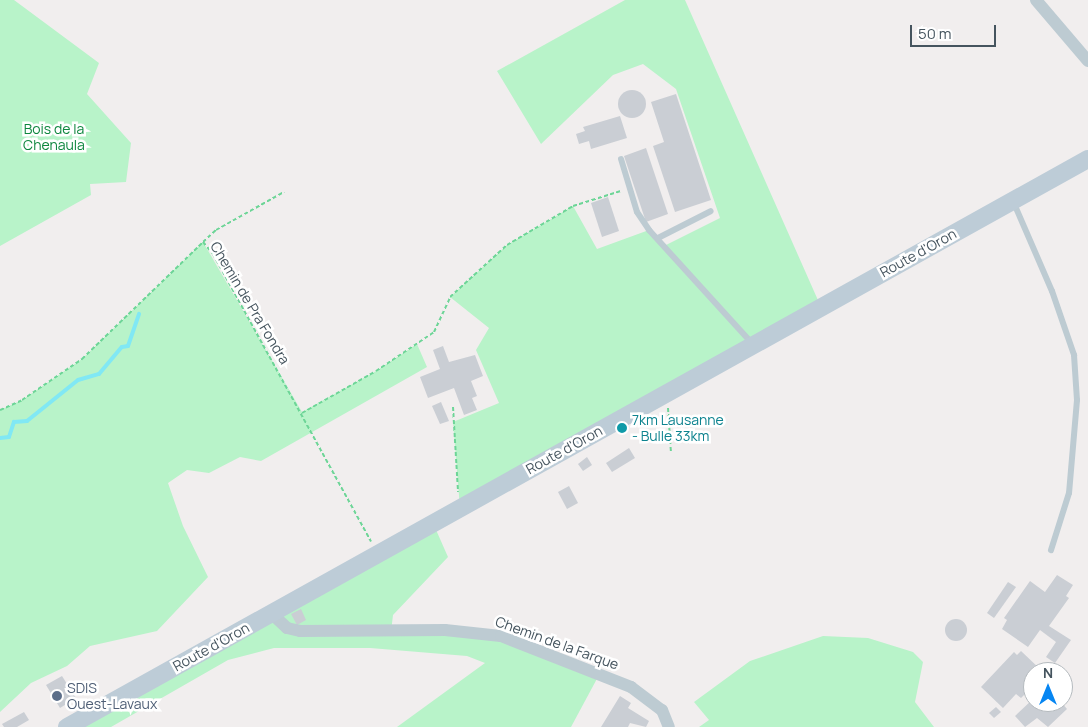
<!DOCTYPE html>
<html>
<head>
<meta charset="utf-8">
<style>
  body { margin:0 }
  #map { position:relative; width:1088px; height:727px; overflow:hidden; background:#f1eeee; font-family:Manrope,sans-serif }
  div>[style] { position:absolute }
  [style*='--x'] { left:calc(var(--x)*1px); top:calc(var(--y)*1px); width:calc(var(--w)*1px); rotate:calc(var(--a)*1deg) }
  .green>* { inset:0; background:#b8f3c9 }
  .stream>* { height:4px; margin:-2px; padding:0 2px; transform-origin:2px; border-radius:2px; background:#81e8f4 }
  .building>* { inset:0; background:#caced4 }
  .round { border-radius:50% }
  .path>* { height:2px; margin-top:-1px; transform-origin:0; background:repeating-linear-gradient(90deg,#6dd597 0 4px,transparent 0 6.5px) }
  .service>* { height:6px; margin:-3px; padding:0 3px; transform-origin:3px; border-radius:3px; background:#bdcbd2 }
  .minor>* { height:12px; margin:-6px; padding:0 6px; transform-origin:6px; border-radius:6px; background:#bdcbd2 }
  .secondary>* { height:18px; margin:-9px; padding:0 9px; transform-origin:9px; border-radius:9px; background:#bdccd7 }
  .dots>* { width:14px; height:14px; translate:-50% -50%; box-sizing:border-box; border:2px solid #fff; border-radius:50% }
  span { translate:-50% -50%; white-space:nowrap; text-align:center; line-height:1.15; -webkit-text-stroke:5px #fff; paint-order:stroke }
  .park-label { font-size:14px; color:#0e863e }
  .street-label { font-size:14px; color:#45545e }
  .culture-label { font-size:14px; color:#0d838f }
  .left { translate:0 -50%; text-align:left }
  .service-label { font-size:14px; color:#4e5e75 }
  .north { position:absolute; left:1023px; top:662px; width:50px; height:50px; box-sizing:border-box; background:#fff; border:1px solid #b5bbbf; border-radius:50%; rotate:0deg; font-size:14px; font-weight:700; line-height:20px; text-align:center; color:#45545e }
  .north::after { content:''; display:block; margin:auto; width:18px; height:22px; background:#0786f2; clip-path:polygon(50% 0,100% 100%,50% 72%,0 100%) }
  .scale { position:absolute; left:910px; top:25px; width:86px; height:22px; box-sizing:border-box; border:2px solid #45545e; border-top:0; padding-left:6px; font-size:15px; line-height:18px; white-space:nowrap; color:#45545e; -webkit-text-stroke:4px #fff; paint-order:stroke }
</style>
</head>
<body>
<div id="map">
  <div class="green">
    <div style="clip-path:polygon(0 0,14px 0,99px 63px,87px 94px,131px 143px,126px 182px,90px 184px,91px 195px,0 246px)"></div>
    <div style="clip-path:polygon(625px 0,685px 0,821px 307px,460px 508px,453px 422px,499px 403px,476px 350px,489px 328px,450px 297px,507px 245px,573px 206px,597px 249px,649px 230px,666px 245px,720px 218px,676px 89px,643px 64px,613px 75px,541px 144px,497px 71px)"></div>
    <div style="clip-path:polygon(203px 242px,302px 412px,376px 371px,417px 344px,427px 367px,261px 461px,240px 457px,209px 473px,187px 470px,168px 483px,183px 526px,208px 577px,157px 631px,90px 646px,67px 666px,31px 683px,0 712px,0 410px,22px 400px,82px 359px)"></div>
    <div style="clip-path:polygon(433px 523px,448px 557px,393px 615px,391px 632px,484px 632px,599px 675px,571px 727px,397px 727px,485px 663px,467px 656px,370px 648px,274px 648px,228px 660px,111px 727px,67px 727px)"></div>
    <div style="clip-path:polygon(823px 636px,868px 638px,913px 652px,923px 662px,915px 702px,934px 727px,699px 727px,709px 720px,694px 702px,750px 661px)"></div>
  </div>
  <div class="stream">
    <div style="--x:0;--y:438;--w:9;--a:-6"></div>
    <div style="--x:9;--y:437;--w:16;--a:-72"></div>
    <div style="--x:14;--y:422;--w:13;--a:-4"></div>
    <div style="--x:27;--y:421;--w:65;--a:-38.8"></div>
    <div style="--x:78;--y:380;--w:22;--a:-16"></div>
    <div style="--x:99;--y:374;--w:35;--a:-50"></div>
    <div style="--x:122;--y:347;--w:6;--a:-9"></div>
    <div style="--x:128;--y:346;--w:34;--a:-71"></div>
  </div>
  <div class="building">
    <div class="round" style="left:618px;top:90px;width:28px;height:28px"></div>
    <div style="clip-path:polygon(676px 94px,711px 200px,675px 212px,653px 146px,664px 142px,651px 102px)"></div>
    <div style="clip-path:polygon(620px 116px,627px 138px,591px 149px,589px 141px,579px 144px,576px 134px,585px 131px,583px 127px)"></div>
    <div style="clip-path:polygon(646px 148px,668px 214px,646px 222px,624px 156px)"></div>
    <div style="clip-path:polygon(608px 197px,619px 231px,602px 237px,591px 203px)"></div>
    <div style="clip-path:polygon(443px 346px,449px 362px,475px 355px,483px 376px,471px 381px,477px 396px,472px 398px,477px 410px,464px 415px,454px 388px,428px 398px,420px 377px,440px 369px,433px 350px)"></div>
    <div style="clip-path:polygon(441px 402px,449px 421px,440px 424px,432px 406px)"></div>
    <div style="clip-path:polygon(629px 448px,635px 458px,612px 472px,606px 463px)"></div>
    <div style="clip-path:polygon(587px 457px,592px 465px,583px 471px,578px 464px)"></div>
    <div style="clip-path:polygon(569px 486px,578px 503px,567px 509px,558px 492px)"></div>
    <div style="clip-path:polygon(1057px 575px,1073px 585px,1066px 596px,1069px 598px,1049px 626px,1071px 640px,1055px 663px,1046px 657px,1056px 642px,1040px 630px,1028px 647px,1002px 629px,1007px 620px,1004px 618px,1030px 581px,1045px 592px)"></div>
    <div style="clip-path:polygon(1008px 582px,1016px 587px,994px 618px,987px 613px)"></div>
    <div style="clip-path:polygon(301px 609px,306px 620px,297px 625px,291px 614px)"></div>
    <div class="round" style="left:945px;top:619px;width:22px;height:22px"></div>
    <div style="clip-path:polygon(1021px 651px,1041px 670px,1033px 672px,1033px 686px,1021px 698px,1016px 694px,1003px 708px,981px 687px,1014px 652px,1017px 655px)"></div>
    <div style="clip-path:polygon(62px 676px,76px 698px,60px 708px,46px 685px)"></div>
    <div style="clip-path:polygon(620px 696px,631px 703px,628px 708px,649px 721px,646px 727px,630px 723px,628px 727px,601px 727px)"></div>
    <div style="clip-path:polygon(1033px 699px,1033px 702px,1061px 702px,1067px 709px,1048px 727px,1037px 718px,1025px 727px,1015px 716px)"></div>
    <div style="clip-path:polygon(996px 707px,1001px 712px,994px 718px,989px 713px)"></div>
    <div style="clip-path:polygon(24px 712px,29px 720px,17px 727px,4px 727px,2px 724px)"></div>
  </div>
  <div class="path">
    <div style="--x:203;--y:242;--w:18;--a:-43"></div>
    <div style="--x:216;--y:230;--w:78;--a:-29.2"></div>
    <div style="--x:453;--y:407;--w:85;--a:86.6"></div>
    <div style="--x:668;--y:408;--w:45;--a:86.2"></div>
    <div style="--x:0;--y:410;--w:24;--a:-24"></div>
    <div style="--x:22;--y:400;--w:73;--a:-34.3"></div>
    <div style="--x:82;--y:359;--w:168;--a:-44"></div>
    <div style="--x:203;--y:242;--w:16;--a:50"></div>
    <div style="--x:213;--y:254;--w:328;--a:61.2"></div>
    <div style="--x:302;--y:413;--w:85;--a:-29.6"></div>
    <div style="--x:376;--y:371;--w:70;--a:-33.9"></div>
    <div style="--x:434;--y:332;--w:38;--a:-65"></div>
    <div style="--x:450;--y:297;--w:77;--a:-42.4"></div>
    <div style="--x:507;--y:245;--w:77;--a:-30.6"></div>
    <div style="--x:573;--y:206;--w:50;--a:-17.4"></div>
  </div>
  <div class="service">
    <div style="--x:621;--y:159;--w:55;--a:73.2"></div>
    <div style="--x:637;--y:212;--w:22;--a:56"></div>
    <div style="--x:649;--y:230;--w:153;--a:47.7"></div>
    <div style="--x:1013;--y:201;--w:98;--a:66.6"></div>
    <div style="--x:1052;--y:291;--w:68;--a:71"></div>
    <div style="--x:1074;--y:355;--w:45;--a:86.2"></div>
    <div style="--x:1077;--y:400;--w:93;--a:94.9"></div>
    <div style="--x:1069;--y:493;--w:60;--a:107.5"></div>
    <div style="--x:658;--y:238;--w:59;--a:-27"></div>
  </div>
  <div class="minor">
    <div style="--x:1036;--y:0;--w:80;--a:49.6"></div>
    <div style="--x:271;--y:613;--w:22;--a:43"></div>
    <div style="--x:287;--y:628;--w:13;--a:13"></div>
    <div style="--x:300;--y:631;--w:145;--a:-0.4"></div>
    <div style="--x:445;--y:630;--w:56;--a:6.1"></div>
    <div style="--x:501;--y:636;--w:140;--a:21.4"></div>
    <div style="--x:631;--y:687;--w:39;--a:37"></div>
    <div style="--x:662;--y:710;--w:18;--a:68"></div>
  </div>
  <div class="secondary">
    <div style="--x:67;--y:727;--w:1168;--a:-29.09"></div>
  </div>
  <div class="dots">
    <div style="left:622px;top:428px;background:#0f9aa8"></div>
    <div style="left:57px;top:696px;background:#5c6f8a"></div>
  </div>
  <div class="park-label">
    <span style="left:54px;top:137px">Bois de la<br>Chenaula</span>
  </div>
  <div class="street-label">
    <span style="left:918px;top:253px;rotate:-29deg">Route d'Oron</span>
    <span style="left:250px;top:303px;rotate:59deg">Chemin de Pra Fondra</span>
    <span style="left:564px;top:450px;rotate:-29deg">Route d'Oron</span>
    <span style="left:557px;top:643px;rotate:20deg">Chemin de la Farque</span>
    <span style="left:211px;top:647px;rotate:-29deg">Route d'Oron</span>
  </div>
  <div class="culture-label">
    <span class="left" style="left:632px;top:428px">7km Lausanne<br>- Bulle 33km</span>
  </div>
  <div class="service-label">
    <span class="left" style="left:67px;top:696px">SDIS<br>Ouest-Lavaux</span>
  </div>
  <div class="north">N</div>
  <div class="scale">50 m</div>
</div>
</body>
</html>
